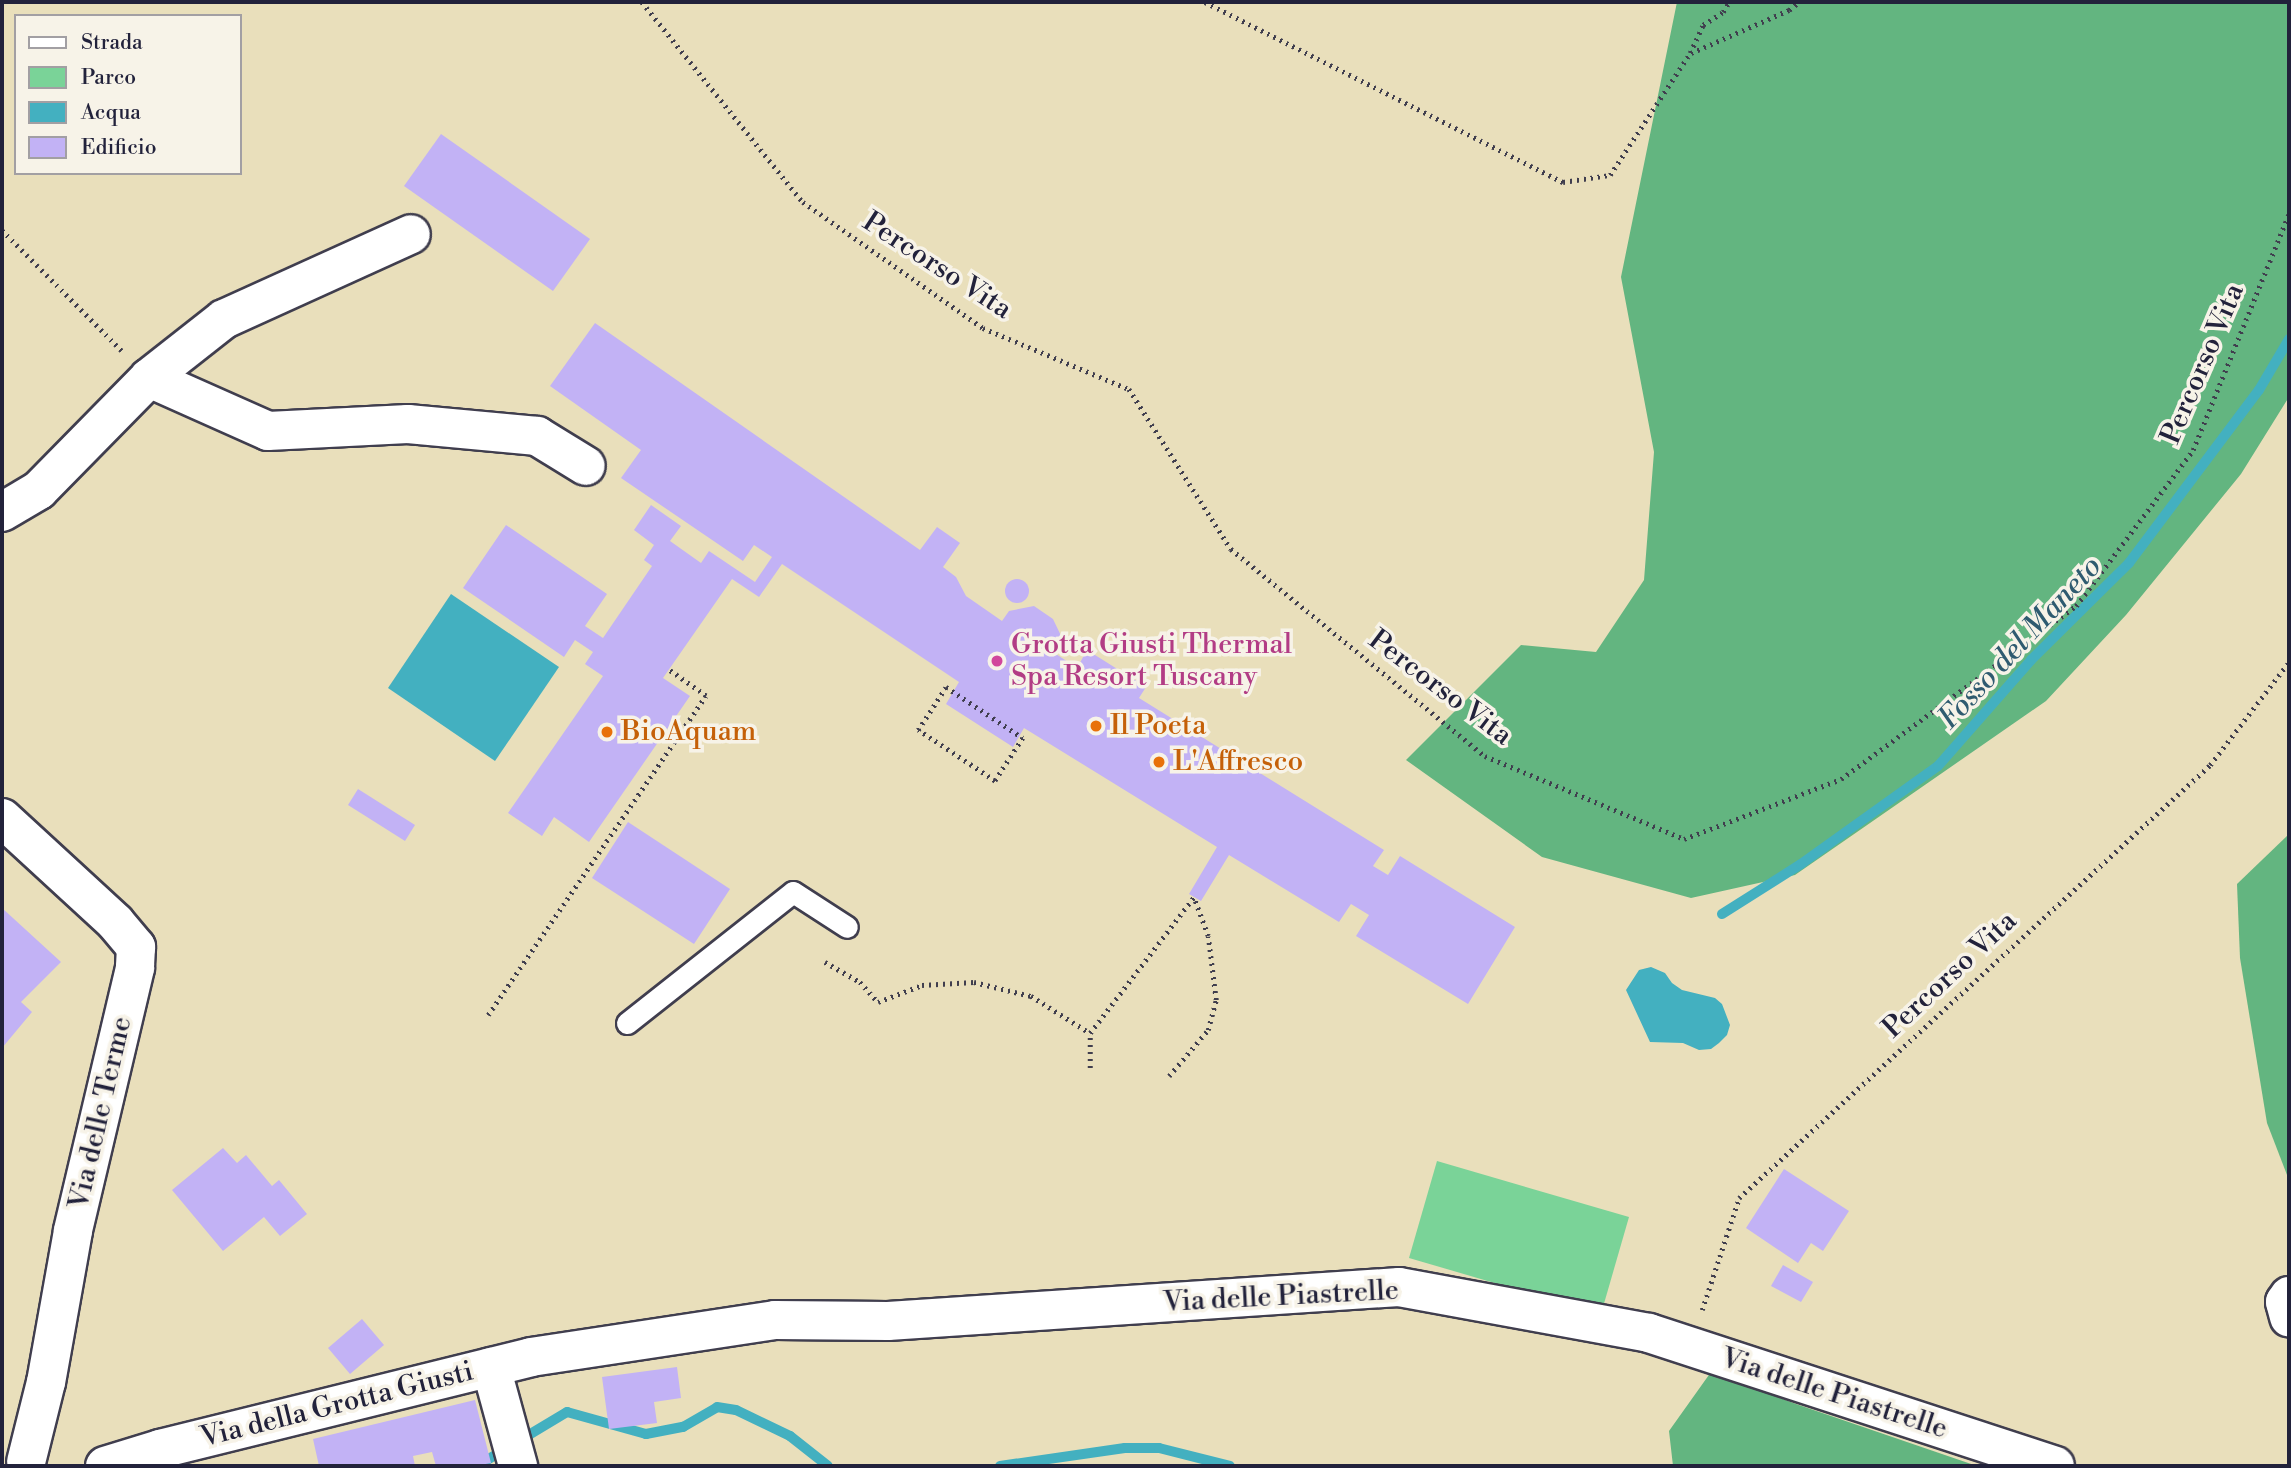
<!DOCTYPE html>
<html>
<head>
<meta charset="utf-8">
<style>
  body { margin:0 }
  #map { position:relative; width:2291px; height:1468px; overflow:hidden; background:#e9dfbb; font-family:"Libre Bodoni",serif }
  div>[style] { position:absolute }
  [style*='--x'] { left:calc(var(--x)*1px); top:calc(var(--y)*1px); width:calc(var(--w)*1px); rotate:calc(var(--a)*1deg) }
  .green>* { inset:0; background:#7ad398 }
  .forest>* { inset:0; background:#63b580 }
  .water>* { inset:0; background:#43b0c0 }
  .stream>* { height:10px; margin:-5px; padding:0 5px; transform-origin:5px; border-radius:5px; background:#43b0c0 }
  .building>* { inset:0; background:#c2b2f5 }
  .round { border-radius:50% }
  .path>* { height:4.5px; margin-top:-2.25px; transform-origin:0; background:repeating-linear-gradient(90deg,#403e4e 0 2px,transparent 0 7px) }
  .roads { filter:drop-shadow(2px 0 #403e4e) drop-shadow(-2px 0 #403e4e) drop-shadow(0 2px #403e4e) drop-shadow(0 -2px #403e4e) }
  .lane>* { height:21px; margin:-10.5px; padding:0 10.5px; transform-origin:10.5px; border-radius:10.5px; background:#fff }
  .street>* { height:38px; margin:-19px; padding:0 19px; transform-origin:19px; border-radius:19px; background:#fff }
  .dots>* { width:19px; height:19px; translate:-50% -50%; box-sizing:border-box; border:4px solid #f7f3e8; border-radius:50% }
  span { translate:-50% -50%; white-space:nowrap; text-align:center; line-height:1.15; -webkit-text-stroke:7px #f7f3e8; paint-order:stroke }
  .street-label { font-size:28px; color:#22223b }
  .hotel-label { font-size:28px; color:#b23c85 }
  .left { translate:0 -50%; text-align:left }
  .food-label { font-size:28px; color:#c56008 }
  .water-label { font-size:30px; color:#2f5b70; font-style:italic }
  .frame { position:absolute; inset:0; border:4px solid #22223b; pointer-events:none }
  .legend { position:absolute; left:14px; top:14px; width:228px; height:161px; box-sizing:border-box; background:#f7f3e8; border:2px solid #a29fa3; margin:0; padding:9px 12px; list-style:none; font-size:21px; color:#22223b }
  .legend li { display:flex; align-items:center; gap:14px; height:35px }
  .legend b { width:35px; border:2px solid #a29fa3 }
</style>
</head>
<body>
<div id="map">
  <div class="green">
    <div style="clip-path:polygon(1437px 1161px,1629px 1217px,1601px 1314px,1409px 1258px)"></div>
  </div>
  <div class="forest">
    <div style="clip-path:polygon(1677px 2px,2289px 2px,2289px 397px,2241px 474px,2126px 615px,2046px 701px,1795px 875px,1691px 898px,1542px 857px,1406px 760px,1521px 645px,1596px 652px,1644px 580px,1654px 452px,1621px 277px)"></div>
    <div style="clip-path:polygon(2289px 834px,2289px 1180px,2267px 1123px,2240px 958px,2237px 884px)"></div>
    <div style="clip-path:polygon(1711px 1372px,1796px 1404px,1977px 1466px,1673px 1466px,1669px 1431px)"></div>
  </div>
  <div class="water">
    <div style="clip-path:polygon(451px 594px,559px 667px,495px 761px,388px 688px)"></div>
    <div style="clip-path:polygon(1651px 967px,1665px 973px,1672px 983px,1682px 990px,1715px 998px,1722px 1004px,1730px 1025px,1727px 1035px,1719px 1043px,1711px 1049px,1699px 1050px,1683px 1043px,1650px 1042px,1626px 990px,1639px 970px)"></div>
  </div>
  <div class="stream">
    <div style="--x:1722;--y:914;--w:93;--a:-32.3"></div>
    <div style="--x:1801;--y:864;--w:168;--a:-35.6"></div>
    <div style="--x:1938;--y:766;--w:141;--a:-48.7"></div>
    <div style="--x:2031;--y:660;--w:138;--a:-44.7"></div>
    <div style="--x:2129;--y:563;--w:216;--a:-53.1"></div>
    <div style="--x:2259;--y:390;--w:59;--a:-59.5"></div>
    <div style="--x:477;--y:1466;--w:105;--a:-31"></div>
    <div style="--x:567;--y:1412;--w:82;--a:15.6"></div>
    <div style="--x:646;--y:1434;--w:38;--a:-11"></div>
    <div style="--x:683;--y:1427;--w:39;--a:-30"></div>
    <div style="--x:717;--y:1407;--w:19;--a:9"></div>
    <div style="--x:736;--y:1410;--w:60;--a:25.7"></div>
    <div style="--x:790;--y:1436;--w:48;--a:38.3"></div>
    <div style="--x:1000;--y:1466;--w:126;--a:-8.2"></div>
    <div style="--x:1125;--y:1448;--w:34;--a:0"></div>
    <div style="--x:1159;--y:1448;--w:73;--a:14.2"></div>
  </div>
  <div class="building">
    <div style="clip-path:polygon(441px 134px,590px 239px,553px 291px,404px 186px)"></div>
    <div style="clip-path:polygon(595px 323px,920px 550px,937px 527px,960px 543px,943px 567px,956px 577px,966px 596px,1002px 621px,1009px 611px,1034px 606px,1053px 619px,1064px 642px,1056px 654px,1077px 668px,1087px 650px,1146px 687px,1139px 698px,1384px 850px,1373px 866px,1388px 875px,1400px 856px,1515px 927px,1468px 1004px,1356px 936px,1369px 915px,1351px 904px,1339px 922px,1229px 855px,1201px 901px,1189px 894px,1217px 847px,1024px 728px,1013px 747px,946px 704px,959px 682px,782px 564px,759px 597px,732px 579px,663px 678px,690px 696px,589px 842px,554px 817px,542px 836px,508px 813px,603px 676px,585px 664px,593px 652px,575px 640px,564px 657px,463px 588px,506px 525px,607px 594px,585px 626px,603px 638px,652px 566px,644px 560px,654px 545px,634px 530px,651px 505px,681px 526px,670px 541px,701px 563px,709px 551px,755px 582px,772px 557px,754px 545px,743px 561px,621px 478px,641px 450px,550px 386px)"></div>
    <div class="round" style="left:1005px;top:579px;width:24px;height:24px"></div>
    <div style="clip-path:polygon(358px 789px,415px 825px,405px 841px,348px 805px)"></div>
    <div style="clip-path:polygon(628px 822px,730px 889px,694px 944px,592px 878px)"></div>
    <div style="clip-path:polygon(2px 908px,61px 962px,21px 1002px,32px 1012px,2px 1048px)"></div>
    <div style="clip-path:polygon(223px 1148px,237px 1163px,246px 1155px,272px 1186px,279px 1180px,307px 1214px,280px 1236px,264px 1217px,223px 1251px,172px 1190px)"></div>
    <div style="clip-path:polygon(1784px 1169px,1849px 1211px,1823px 1251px,1811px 1243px,1798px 1263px,1746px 1228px)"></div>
    <div style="clip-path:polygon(1783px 1265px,1813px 1282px,1801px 1302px,1771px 1286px)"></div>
    <div style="clip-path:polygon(362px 1319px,384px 1345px,350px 1374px,328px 1348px)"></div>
    <div style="clip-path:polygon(677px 1367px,681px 1398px,654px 1402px,657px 1423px,609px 1429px,602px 1377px)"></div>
    <div style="clip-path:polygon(475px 1400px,491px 1463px,475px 1466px,436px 1466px,432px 1452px,413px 1456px,415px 1466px,319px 1466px,313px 1439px)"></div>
  </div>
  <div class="path">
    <div style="--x:642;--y:2;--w:257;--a:51.2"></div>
    <div style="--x:803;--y:202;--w:220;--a:35"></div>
    <div style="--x:983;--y:328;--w:158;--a:22.7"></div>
    <div style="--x:1129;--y:389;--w:190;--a:57.5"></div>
    <div style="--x:1231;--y:549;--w:328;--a:39.2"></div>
    <div style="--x:1485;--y:756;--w:216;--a:22.6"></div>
    <div style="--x:1684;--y:839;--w:168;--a:-20.9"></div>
    <div style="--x:1841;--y:779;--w:292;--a:-36.4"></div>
    <div style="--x:2076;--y:606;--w:195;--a:-53.1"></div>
    <div style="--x:2193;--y:450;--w:256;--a:-67.9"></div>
    <div style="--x:1205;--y:2;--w:401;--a:26.7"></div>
    <div style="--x:1563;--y:182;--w:48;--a:-8.5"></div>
    <div style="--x:1610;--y:175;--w:146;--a:-56.7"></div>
    <div style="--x:1690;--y:53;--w:31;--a:-65"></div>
    <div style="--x:1703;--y:25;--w:24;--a:-33"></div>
    <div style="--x:1723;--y:12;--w:12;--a:-59"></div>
    <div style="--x:1691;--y:53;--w:107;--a:-23.7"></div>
    <div style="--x:1789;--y:10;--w:13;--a:-39"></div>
    <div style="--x:2;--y:230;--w:170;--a:45.2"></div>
    <div style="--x:946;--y:687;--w:92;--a:33.5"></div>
    <div style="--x:1023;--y:738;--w:51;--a:123.1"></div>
    <div style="--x:995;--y:781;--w:92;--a:-146.5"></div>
    <div style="--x:918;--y:730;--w:51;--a:-56.9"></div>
    <div style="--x:825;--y:962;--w:40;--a:29.7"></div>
    <div style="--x:860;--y:982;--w:27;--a:48"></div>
    <div style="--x:878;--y:1002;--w:47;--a:-21.1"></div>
    <div style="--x:922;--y:985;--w:52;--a:-3.3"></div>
    <div style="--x:974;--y:982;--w:59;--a:13.8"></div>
    <div style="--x:1031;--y:996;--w:70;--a:32.1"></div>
    <div style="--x:488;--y:1015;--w:386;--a:-55.7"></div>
    <div style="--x:706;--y:696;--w:45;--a:-144.9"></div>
    <div style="--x:1090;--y:1068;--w:35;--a:-90"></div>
    <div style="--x:1090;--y:1033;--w:171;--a:-52.6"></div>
    <div style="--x:1169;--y:1076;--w:60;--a:-49.7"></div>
    <div style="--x:1208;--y:1030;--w:31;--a:-75"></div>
    <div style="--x:1216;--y:1000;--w:64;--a:-97.1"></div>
    <div style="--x:1208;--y:936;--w:40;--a:-110.2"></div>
    <div style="--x:1702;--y:1310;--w:118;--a:-71.7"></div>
    <div style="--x:1739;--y:1198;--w:640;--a:-42.59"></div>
    <div style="--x:2210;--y:765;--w:130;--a:-52.5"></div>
  </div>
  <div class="roads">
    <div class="lane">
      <div style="--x:627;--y:1023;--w:211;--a:-38.3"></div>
      <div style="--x:793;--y:892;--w:64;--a:32.9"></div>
    </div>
    <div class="street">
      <div style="--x:149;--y:378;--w:130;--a:24"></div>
      <div style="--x:268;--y:431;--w:140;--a:-2.9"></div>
      <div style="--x:408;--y:424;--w:130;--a:5.3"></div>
      <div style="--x:537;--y:436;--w:57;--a:31.5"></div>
      <div style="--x:2;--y:512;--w:43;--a:-30.7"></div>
      <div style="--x:39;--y:490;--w:157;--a:-45.5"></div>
      <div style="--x:149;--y:378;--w:95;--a:-38.2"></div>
      <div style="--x:224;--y:319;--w:205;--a:-24.4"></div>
      <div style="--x:2;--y:818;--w:154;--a:42.6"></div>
      <div style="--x:115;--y:922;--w:33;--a:50"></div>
      <div style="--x:136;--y:947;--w:21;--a:93"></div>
      <div style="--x:135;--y:968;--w:270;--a:103.3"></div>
      <div style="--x:73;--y:1231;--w:153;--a:100.1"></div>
      <div style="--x:46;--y:1382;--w:82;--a:104"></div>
      <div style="--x:2289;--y:1296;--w:7;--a:124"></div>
      <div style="--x:2285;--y:1302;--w:16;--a:75"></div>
      <div style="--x:491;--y:1367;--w:103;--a:74.7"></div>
      <div style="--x:105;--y:1466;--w:58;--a:-17.2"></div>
      <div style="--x:160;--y:1449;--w:382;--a:-13.9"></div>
      <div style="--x:531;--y:1357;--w:247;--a:-8.6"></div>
      <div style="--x:775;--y:1320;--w:113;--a:0.5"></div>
      <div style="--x:888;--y:1321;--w:512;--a:-3.81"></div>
      <div style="--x:1399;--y:1287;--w:254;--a:10.4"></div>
      <div style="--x:1649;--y:1333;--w:427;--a:18.1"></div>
    </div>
  </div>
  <div class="dots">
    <div style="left:997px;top:661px;background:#d1479c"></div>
    <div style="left:1096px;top:726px;background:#e8710a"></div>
    <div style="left:607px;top:732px;background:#e8710a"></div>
    <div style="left:1159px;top:762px;background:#e8710a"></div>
  </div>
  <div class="street-label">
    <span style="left:937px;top:266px;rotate:33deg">Percorso Vita</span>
    <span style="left:2203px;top:364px;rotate:-67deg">Percorso Vita</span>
    <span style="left:1440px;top:688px;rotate:37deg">Percorso Vita</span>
    <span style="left:1950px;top:975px;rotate:-43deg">Percorso Vita</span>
    <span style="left:101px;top:1113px;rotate:-77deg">Via delle Terme</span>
    <span style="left:1281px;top:1297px;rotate:-3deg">Via delle Piastrelle</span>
    <span style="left:1834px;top:1394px;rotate:18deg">Via delle Piastrelle</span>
    <span style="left:337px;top:1405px;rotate:-14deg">Via della Grotta Giusti</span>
  </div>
  <div class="hotel-label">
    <span class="left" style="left:1011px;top:661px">Grotta Giusti Thermal<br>Spa Resort Tuscany</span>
  </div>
  <div class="food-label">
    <span class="left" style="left:1110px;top:726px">Il Poeta</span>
    <span class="left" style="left:621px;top:732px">BioAquam</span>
    <span class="left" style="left:1173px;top:762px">L'Affresco</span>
  </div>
  <div class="water-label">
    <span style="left:2020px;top:643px;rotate:-47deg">Fosso del Maneto</span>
  </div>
  <div class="frame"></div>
  <ul class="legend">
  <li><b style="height:9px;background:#fff"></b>Strada</li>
  <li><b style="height:19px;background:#7ad398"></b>Parco</li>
  <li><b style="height:19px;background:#43b0c0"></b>Acqua</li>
  <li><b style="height:19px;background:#c2b2f5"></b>Edificio</li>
  </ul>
</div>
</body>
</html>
